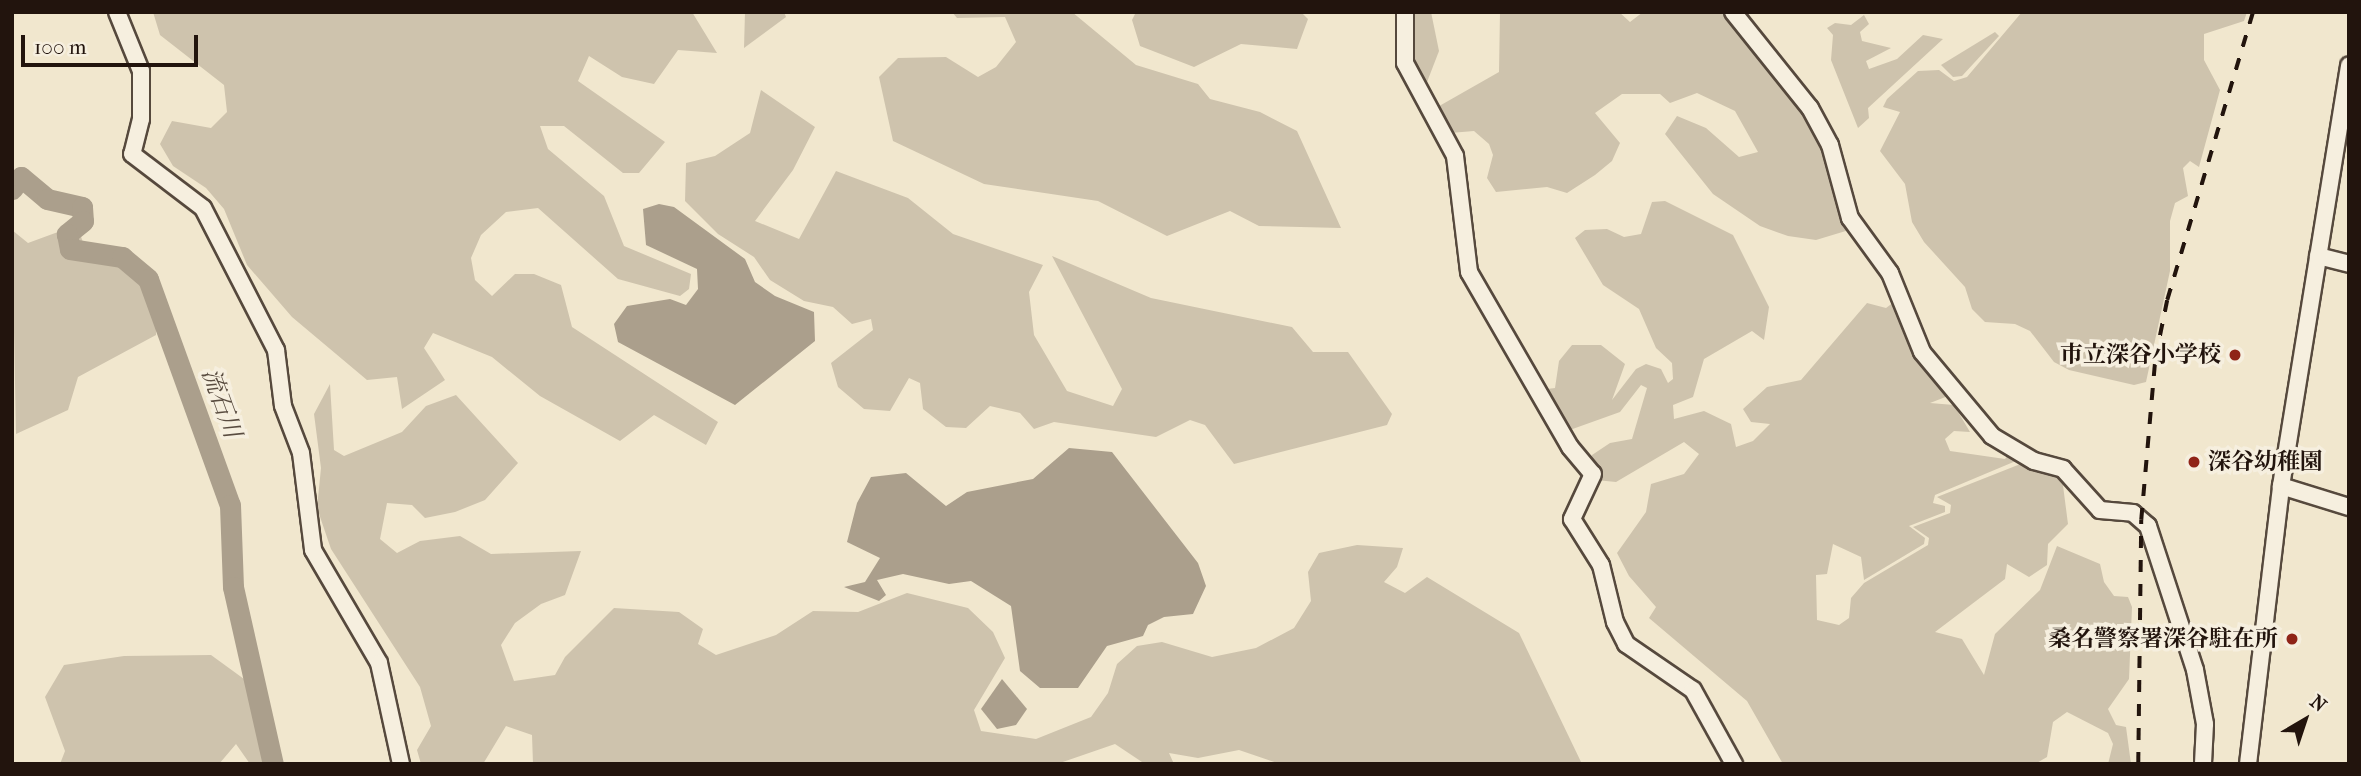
<!DOCTYPE html>
<html>
<head>
<meta charset="utf-8">
<style>
  body { margin:0 }
  #map { position:relative; width:2361px; height:776px; overflow:hidden; background:#f1e7ce; font-family:"IM FELL French Canon","Noto Serif JP",serif }
  div>[style] { position:absolute }
  [style*='--x'] { left:calc(var(--x)*1px); top:calc(var(--y)*1px); width:calc(var(--w)*1px); rotate:calc(var(--a)*1deg) }
  .green>* { inset:0; background:#cec3ad }
  .water>* { inset:0; background:#ab9f8c }
  .river>* { height:21px; margin:-10.5px; padding:0 10.5px; transform-origin:10.5px; border-radius:10.5px; background:#ab9f8c }
  .roads { filter:drop-shadow(2px 0 #56493d) drop-shadow(-2px 0 #56493d) drop-shadow(0 2px #56493d) drop-shadow(0 -2px #56493d) }
  .minor>* { height:16px; margin:-8px; padding:0 8px; transform-origin:8px; border-radius:8px; background:#f6efdf }
  .rail>* { height:3.5px; margin-top:-1.75px; transform-origin:0; background:repeating-linear-gradient(90deg,#22140d 0 12px,transparent 0 24px) }
  .dots>* { width:19px; height:19px; translate:-50% -50%; box-sizing:border-box; border:4px solid #f6efdf; border-radius:50% }
  span { translate:-50% -50%; white-space:nowrap; text-align:center; line-height:1.15; -webkit-text-stroke:7px #f6efdf; paint-order:stroke }
  .poi-label { font-size:23px; color:#22140d; font-weight:700 }
  .right { translate:-100% -50%; text-align:right }
  .left { translate:0 -50%; text-align:left }
  .water-label { font-size:24px; color:#594c40; font-style:italic }
  .frame { position:absolute; inset:0; border:14px solid #22140d; pointer-events:none }
  .north { position:absolute; left:2270px; top:685px; width:70px; height:70px; -webkit-text-stroke:5px #f6efdf; paint-order:stroke; rotate:39deg; font-size:19px; font-weight:700; line-height:28px; text-align:center; color:#22140d }
  .north::after { content:''; display:block; margin:auto; width:24px; height:32px; background:#22140d; clip-path:polygon(50% 0,100% 100%,50% 72%,0 100%) }
  .scale { position:absolute; left:21px; top:35px; width:177px; height:32px; box-sizing:border-box; border:4px solid #22140d; border-top:0; padding-left:9px; font-size:21px; line-height:24px; white-space:nowrap; color:#22140d; -webkit-text-stroke:5px #f6efdf; paint-order:stroke }
</style>
</head>
<body>
<div id="map">
  <div class="green">
    <div style="clip-path:polygon(153px 12px,692px 12px,717px 53px,678px 50px,654px 84px,622px 77px,589px 56px,578px 81px,665px 142px,639px 173px,623px 173px,564px 126px,540px 126px,548px 149px,604px 196px,624px 246px,691px 274px,689px 289px,680px 296px,618px 279px,538px 208px,506px 212px,481px 235px,471px 258px,475px 280px,492px 296px,515px 274px,534px 274px,561px 285px,572px 327px,718px 422px,706px 445px,654px 415px,620px 441px,540px 396px,492px 357px,433px 333px,424px 348px,445px 380px,402px 409px,397px 377px,367px 380px,292px 317px,247px 265px,224px 209px,206px 188px,173px 166px,160px 144px,172px 121px,211px 128px,227px 112px,224px 85px,160px 35px)"></div>
    <div style="clip-path:polygon(745px 12px,784px 12px,786px 17px,744px 48px)"></div>
    <div style="clip-path:polygon(952px 12px,1072px 12px,1136px 65px,1198px 84px,1210px 99px,1260px 112px,1297px 131px,1341px 228px,1259px 226px,1230px 211px,1167px 236px,1098px 201px,984px 184px,893px 141px,879px 77px,898px 58px,946px 57px,978px 77px,996px 67px,1016px 42px,1005px 17px,957px 18px)"></div>
    <div style="clip-path:polygon(1136px 12px,1301px 12px,1308px 19px,1297px 49px,1241px 44px,1194px 67px,1140px 46px,1132px 20px)"></div>
    <div style="clip-path:polygon(1415px 12px,1431px 12px,1439px 51px,1422px 95px,1407px 50px)"></div>
    <div style="clip-path:polygon(1500px 12px,1619px 12px,1630px 22px,1643px 12px,1729px 12px,1828px 145px,1849px 230px,1816px 240px,1788px 236px,1760px 226px,1713px 194px,1665px 134px,1677px 116px,1706px 128px,1739px 157px,1758px 152px,1735px 111px,1697px 93px,1670px 103px,1660px 94px,1622px 94px,1595px 113px,1620px 143px,1612px 161px,1595px 175px,1567px 193px,1547px 187px,1496px 192px,1487px 178px,1493px 155px,1489px 144px,1474px 131px,1450px 133px,1434px 109px,1499px 72px)"></div>
    <div style="clip-path:polygon(2022px 12px,2247px 12px,2244px 21px,2204px 34px,2204px 60px,2220px 90px,2199px 167px,2190px 161px,2183px 168px,2188px 196px,2175px 203px,2170px 221px,2170px 271px,2146px 382px,2134px 385px,2069px 370px,2054px 362px,2030px 331px,2015px 324px,1985px 322px,1972px 309px,1965px 287px,1924px 242px,1912px 222px,1905px 184px,1880px 151px,1900px 112px,1883px 107px,1887px 99px,1918px 71px,1939px 70px,1954px 81px,1967px 77px)"></div>
    <div style="clip-path:polygon(1864px 15px,1869px 24px,1860px 32px,1862px 41px,1891px 48px,1866px 61px,1869px 69px,1897px 59px,1923px 35px,1943px 39px,1868px 108px,1869px 118px,1858px 128px,1831px 60px,1833px 35px,1827px 28px,1835px 23px,1851px 25px)"></div>
    <div style="clip-path:polygon(1995px 32px,1999px 36px,1962px 76px,1953px 77px,1941px 65px)"></div>
    <div style="clip-path:polygon(761px 90px,815px 127px,793px 170px,755px 221px,799px 239px,836px 171px,908px 198px,953px 234px,1043px 265px,1029px 292px,1034px 335px,1067px 391px,1113px 406px,1122px 389px,1052px 256px,1151px 298px,1292px 327px,1313px 352px,1348px 352px,1392px 414px,1387px 425px,1234px 464px,1205px 425px,1190px 420px,1156px 437px,1054px 422px,1034px 429px,1020px 413px,990px 406px,966px 428px,946px 427px,923px 409px,920px 383px,909px 378px,890px 411px,864px 409px,838px 387px,831px 363px,873px 330px,871px 319px,852px 324px,833px 307px,804px 301px,770px 280px,754px 257px,718px 234px,685px 201px,686px 163px,715px 156px,750px 133px)"></div>
    <div style="clip-path:polygon(1665px 201px,1733px 235px,1769px 307px,1764px 340px,1752px 331px,1704px 359px,1693px 397px,1673px 405px,1674px 419px,1704px 411px,1731px 424px,1736px 447px,1753px 441px,1770px 424px,1751px 422px,1743px 409px,1767px 387px,1801px 380px,1867px 303px,1886px 308px,1894px 302px,1949px 388px,1948px 396px,1930px 403px,1954px 405px,1970px 432px,1954px 431px,1945px 439px,1950px 451px,2005px 459px,2012px 450px,2023px 458px,1935px 495px,1933px 503px,1945px 506px,1945px 512px,1909px 526px,1925px 538px,1924px 544px,1864px 580px,1861px 557px,1833px 544px,1827px 574px,1816px 575px,1817px 620px,1839px 625px,1849px 618px,1851px 598px,1864px 583px,1928px 545px,1929px 538px,1913px 527px,1950px 513px,1951px 505px,1937px 497px,2023px 463px,2061px 470px,2068px 524px,2048px 544px,2047px 565px,2029px 577px,2007px 564px,2005px 579px,1935px 632px,1962px 639px,1984px 675px,1995px 634px,2040px 590px,2057px 546px,2100px 564px,2104px 582px,2114px 596px,2128px 597px,2132px 607px,2129px 679px,2108px 709px,2116px 725px,2126px 727px,2131px 764px,2108px 764px,2113px 744px,2108px 733px,2067px 712px,2053px 722px,2047px 757px,2035px 764px,1783px 764px,1747px 701px,1649px 618px,1656px 607px,1629px 576px,1617px 553px,1646px 512px,1651px 484px,1684px 474px,1699px 454px,1684px 442px,1616px 482px,1596px 480px,1588px 465px,1592px 455px,1610px 443px,1632px 439px,1647px 388px,1641px 385px,1620px 412px,1567px 431px,1547px 389px,1555px 388px,1559px 361px,1572px 345px,1601px 345px,1625px 364px,1612px 400px,1636px 369px,1646px 364px,1661px 369px,1668px 383px,1673px 379px,1672px 363px,1656px 348px,1639px 309px,1603px 285px,1575px 238px,1585px 230px,1607px 229px,1624px 237px,1641px 234px,1652px 202px)"></div>
    <div style="clip-path:polygon(77px 225px,88px 257px,129px 262px,156px 308px,156px 335px,78px 377px,68px 410px,16px 434px,12px 230px,28px 243px)"></div>
    <div style="clip-path:polygon(330px 384px,334px 450px,344px 456px,402px 432px,426px 406px,456px 395px,518px 463px,485px 500px,455px 512px,425px 518px,412px 505px,387px 503px,380px 539px,397px 553px,420px 541px,460px 536px,491px 554px,581px 551px,565px 595px,541px 604px,515px 623px,501px 645px,514px 681px,555px 675px,565px 657px,614px 608px,679px 612px,703px 629px,698px 644px,716px 655px,776px 635px,813px 611px,858px 612px,907px 593px,968px 608px,993px 632px,1005px 658px,974px 710px,981px 731px,1036px 739px,1091px 717px,1108px 693px,1117px 664px,1137px 646px,1162px 642px,1212px 657px,1256px 648px,1294px 628px,1311px 601px,1308px 572px,1319px 553px,1357px 545px,1403px 548px,1397px 567px,1384px 582px,1405px 593px,1427px 577px,1519px 633px,1582px 764px,1280px 764px,1239px 750px,1198px 758px,1169px 753px,1174px 764px,1145px 764px,1115px 744px,1057px 764px,533px 764px,532px 735px,506px 726px,483px 764px,421px 764px,417px 750px,431px 726px,420px 687px,331px 549px,317px 508px,321px 468px,314px 414px)"></div>
    <div style="clip-path:polygon(211px 655px,244px 679px,276px 764px,250px 764px,236px 744px,219px 764px,60px 764px,65px 751px,45px 697px,64px 665px,124px 656px)"></div>
  </div>
  <div class="water">
    <div style="clip-path:polygon(659px 204px,674px 207px,745px 259px,755px 282px,775px 296px,814px 312px,815px 341px,735px 405px,618px 342px,614px 324px,627px 306px,670px 299px,686px 305px,698px 289px,697px 269px,646px 245px,643px 209px)"></div>
    <div style="clip-path:polygon(1069px 448px,1112px 452px,1198px 563px,1206px 586px,1193px 614px,1164px 617px,1148px 625px,1143px 636px,1107px 646px,1078px 688px,1040px 688px,1020px 671px,1011px 606px,971px 581px,949px 584px,903px 574px,877px 580px,886px 595px,879px 601px,844px 587px,865px 582px,880px 558px,847px 542px,857px 503px,871px 477px,906px 473px,946px 506px,967px 492px,1033px 479px)"></div>
    <div style="clip-path:polygon(1002px 679px,1027px 709px,1016px 725px,997px 729px,981px 709px)"></div>
  </div>
  <div class="river">
    <div style="--x:12;--y:189;--w:15;--a:-53"></div>
    <div style="--x:21;--y:177;--w:34;--a:40"></div>
    <div style="--x:47;--y:199;--w:36;--a:13"></div>
    <div style="--x:82;--y:207;--w:14;--a:86"></div>
    <div style="--x:83;--y:221;--w:21;--a:141"></div>
    <div style="--x:67;--y:234;--w:15;--a:79"></div>
    <div style="--x:70;--y:249;--w:53;--a:8.7"></div>
    <div style="--x:122;--y:257;--w:34;--a:40"></div>
    <div style="--x:148;--y:279;--w:240;--a:70.1"></div>
    <div style="--x:230;--y:505;--w:82;--a:87.9"></div>
    <div style="--x:233;--y:587;--w:181;--a:77.3"></div>
  </div>
  <div class="roads">
    <div class="minor">
      <div style="--x:117;--y:12;--w:64;--a:67.9"></div>
      <div style="--x:141;--y:71;--w:48;--a:90"></div>
      <div style="--x:141;--y:119;--w:36;--a:104"></div>
      <div style="--x:132;--y:154;--w:89;--a:37.3"></div>
      <div style="--x:203;--y:208;--w:160;--a:62.8"></div>
      <div style="--x:276;--y:350;--w:56;--a:82.9"></div>
      <div style="--x:283;--y:406;--w:50;--a:69"></div>
      <div style="--x:301;--y:453;--w:98;--a:82.9"></div>
      <div style="--x:313;--y:550;--w:131;--a:59.7"></div>
      <div style="--x:379;--y:663;--w:103;--a:77.7"></div>
      <div style="--x:1405;--y:12;--w:51;--a:90"></div>
      <div style="--x:1405;--y:63;--w:106;--a:61.7"></div>
      <div style="--x:1455;--y:156;--w:117;--a:83.1"></div>
      <div style="--x:1469;--y:272;--w:202;--a:60"></div>
      <div style="--x:1570;--y:447;--w:35;--a:50"></div>
      <div style="--x:1593;--y:474;--w:50;--a:115"></div>
      <div style="--x:1572;--y:519;--w:54;--a:57.8"></div>
      <div style="--x:1601;--y:565;--w:59;--a:76.2"></div>
      <div style="--x:1615;--y:622;--w:25;--a:63"></div>
      <div style="--x:1626;--y:644;--w:81;--a:34.5"></div>
      <div style="--x:1693;--y:690;--w:85;--a:61"></div>
      <div style="--x:1733;--y:12;--w:123;--a:51.3"></div>
      <div style="--x:1810;--y:108;--w:42;--a:61.6"></div>
      <div style="--x:1830;--y:145;--w:76;--a:74.7"></div>
      <div style="--x:1850;--y:218;--w:68;--a:54"></div>
      <div style="--x:1890;--y:273;--w:85;--a:67.9"></div>
      <div style="--x:1922;--y:352;--w:109;--a:50.2"></div>
      <div style="--x:1992;--y:436;--w:49;--a:30.8"></div>
      <div style="--x:2034;--y:461;--w:30;--a:15"></div>
      <div style="--x:2063;--y:469;--w:55;--a:47.9"></div>
      <div style="--x:2100;--y:510;--w:33;--a:5"></div>
      <div style="--x:2133;--y:513;--w:20;--a:41"></div>
      <div style="--x:2148;--y:526;--w:151;--a:71.9"></div>
      <div style="--x:2195;--y:670;--w:55;--a:79.5"></div>
      <div style="--x:2205;--y:724;--w:40;--a:92.9"></div>
      <div style="--x:2318;--y:256;--w:32;--a:14"></div>
      <div style="--x:2281;--y:486;--w:71;--a:17.2"></div>
      <div style="--x:2248;--y:764;--w:280;--a:-83.2"></div>
      <div style="--x:2281;--y:486;--w:426;--a:-80.8"></div>
    </div>
  </div>
  <div class="rail">
    <div style="--x:2138;--y:764;--w:244;--a:-89.3"></div>
    <div style="--x:2141;--y:520;--w:162;--a:-85"></div>
    <div style="--x:2155;--y:359;--w:60;--a:-78.5"></div>
    <div style="--x:2167;--y:300;--w:301;--a:-73.4"></div>
  </div>
  <div class="dots">
    <div style="left:2235px;top:355px;background:#8f2418"></div>
    <div style="left:2194px;top:462px;background:#8f2418"></div>
    <div style="left:2292px;top:639px;background:#8f2418"></div>
  </div>
  <div class="poi-label">
    <span class="right" style="left:2221px;top:355px">市立深谷小学校</span>
    <span class="left" style="left:2208px;top:462px">深谷幼稚園</span>
    <span class="right" style="left:2278px;top:639px">桑名警察署深谷駐在所</span>
  </div>
  <div class="water-label">
    <span style="left:221px;top:403px;rotate:70deg">流石川</span>
  </div>
  <div class="frame"></div>
  <div class="north">N</div>
  <div class="scale">100 m</div>
</div>
</body>
</html>
